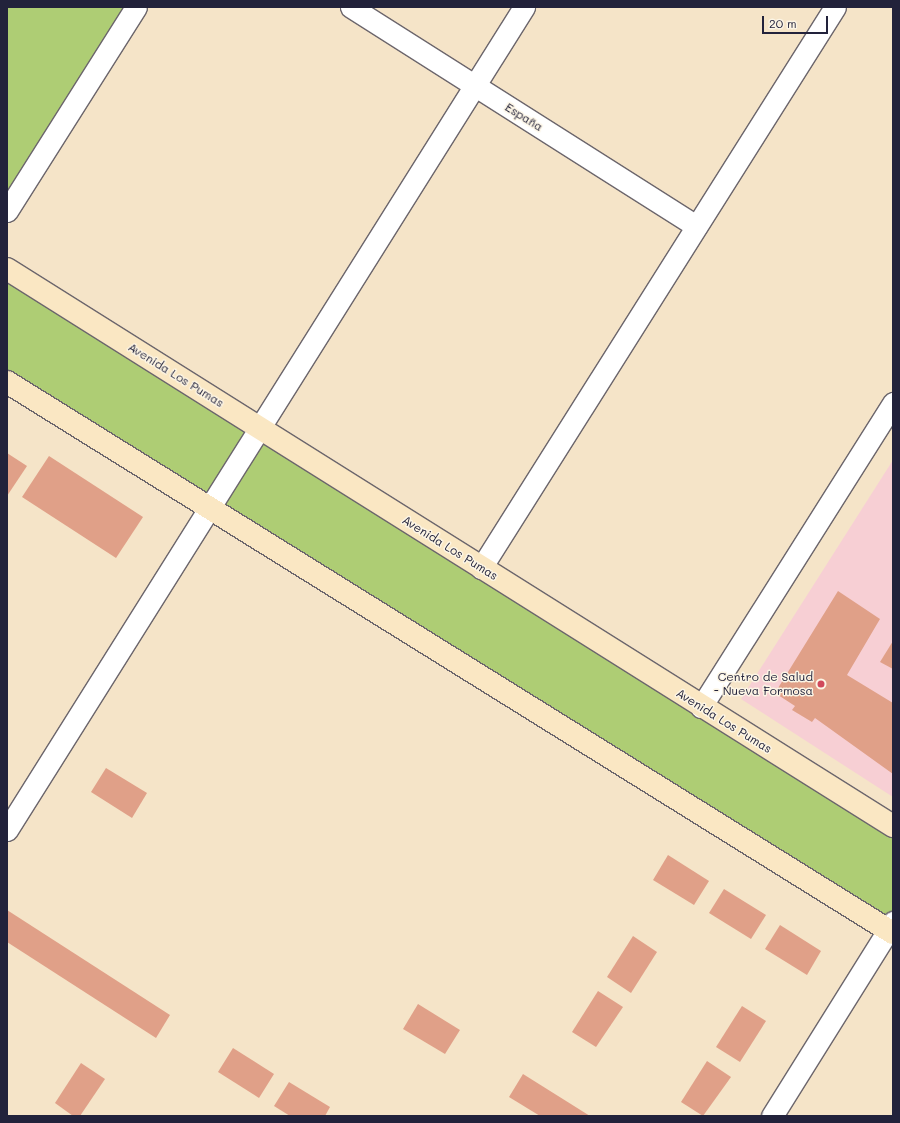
<!DOCTYPE html>
<html>
<head>
<meta charset="utf-8">
<style>
  body { margin:0 }
  #map { position:relative; width:900px; height:1123px; overflow:hidden; background:#f5e4c8; font-family:Mali,sans-serif }
  div>[style] { position:absolute }
  [style*='--x'] { left:calc(var(--x)*1px); top:calc(var(--y)*1px); width:calc(var(--w)*1px); rotate:calc(var(--a)*1deg) }
  .built>* { inset:0; background:#f7cfd4 }
  .green>* { inset:0; background:#aecd74 }
  .building>* { inset:0; background:#e0a088 }
  .roads { filter:drop-shadow(1px 0 #6c666c) drop-shadow(-1px 0 #6c666c) drop-shadow(0 1px #6c666c) drop-shadow(0 -1px #6c666c) }
  .minor>* { height:21px; margin:-10.5px; padding:0 10.5px; transform-origin:10.5px; border-radius:10.5px; background:#fff }
  .secondary>* { height:22px; margin:-11px; padding:0 11px; transform-origin:11px; border-radius:11px; background:#fae7c3 }
  .dots>* { width:11px; height:11px; translate:-50% -50%; box-sizing:border-box; border:2px solid #fcf5e5; border-radius:50% }
  span { translate:-50% -50%; white-space:nowrap; text-align:center; line-height:1.15; -webkit-text-stroke:3px #fcf5e5; paint-order:stroke }
  .street-label { font-size:12px; color:#22223b }
  .poi-label { font-size:12px; color:#22223b }
  .right { translate:-100% -50%; text-align:right }
  .frame { position:absolute; inset:0; border:8px solid #22223b; pointer-events:none }
  .scale { position:absolute; left:762px; top:16px; width:66px; height:18px; box-sizing:border-box; border:2px solid #22223b; border-top:0; padding-left:5px; font-size:12px; line-height:14px; white-space:nowrap; color:#22223b; -webkit-text-stroke:3px #fcf5e5; paint-order:stroke }
</style>
</head>
<body>
<div id="map">
  <div class="built">
    <div style="clip-path:polygon(893px 460px,893px 797px,741px 699px)"></div>
  </div>
  <div class="green">
    <div style="clip-path:polygon(7px 7px,136px 7px,7px 211px)"></div>
    <div style="clip-path:polygon(7px 269px,893px 830px,893px 935px,7px 381px)"></div>
  </div>
  <div class="building">
    <div style="clip-path:polygon(7px 453px,27px 466px,7px 496px)"></div>
    <div style="clip-path:polygon(49px 456px,143px 517px,116px 558px,22px 497px)"></div>
    <div style="clip-path:polygon(838px 591px,880px 619px,847px 675px,893px 703px,893px 774px,815px 718px,812px 722px,792px 710px,795px 706px,775px 693px)"></div>
    <div style="clip-path:polygon(893px 641px,893px 669px,880px 662px)"></div>
    <div style="clip-path:polygon(106px 768px,147px 793px,132px 818px,91px 792px)"></div>
    <div style="clip-path:polygon(668px 855px,709px 881px,694px 905px,653px 880px)"></div>
    <div style="clip-path:polygon(724px 889px,766px 915px,751px 939px,709px 913px)"></div>
    <div style="clip-path:polygon(7px 910px,170px 1015px,156px 1038px,7px 942px)"></div>
    <div style="clip-path:polygon(780px 925px,821px 951px,807px 975px,765px 949px)"></div>
    <div style="clip-path:polygon(633px 936px,657px 952px,631px 993px,607px 977px)"></div>
    <div style="clip-path:polygon(598px 991px,623px 1007px,596px 1047px,572px 1032px)"></div>
    <div style="clip-path:polygon(418px 1004px,460px 1030px,445px 1054px,403px 1029px)"></div>
    <div style="clip-path:polygon(742px 1006px,766px 1021px,740px 1062px,716px 1047px)"></div>
    <div style="clip-path:polygon(233px 1048px,274px 1074px,259px 1098px,218px 1072px)"></div>
    <div style="clip-path:polygon(707px 1061px,731px 1077px,703px 1116px,681px 1102px)"></div>
    <div style="clip-path:polygon(81px 1063px,105px 1079px,80px 1116px,73px 1116px,55px 1103px)"></div>
    <div style="clip-path:polygon(523px 1074px,590px 1116px,540px 1116px,509px 1097px)"></div>
    <div style="clip-path:polygon(289px 1082px,330px 1107px,325px 1116px,290px 1116px,274px 1106px)"></div>
  </div>
  <div class="roads">
    <div class="minor">
      <div style="--x:351;--y:7;--w:409;--a:32.4"></div>
      <div style="--x:7;--y:211;--w:241;--a:-57.7"></div>
      <div style="--x:481;--y:568;--w:663;--a:-57.75"></div>
      <div style="--x:701;--y:707;--w:360;--a:-57.7"></div>
      <div style="--x:7;--y:830;--w:972;--a:-57.86"></div>
      <div style="--x:772;--y:1116;--w:229;--a:-58"></div>
    </div>
    <div class="secondary">
      <div style="--x:7;--y:269;--w:1047;--a:32.16"></div>
      <div style="--x:7;--y:382;--w:1043;--a:31.88"></div>
    </div>
  </div>
  <div class="dots">
    <div style="left:821px;top:684px;background:#d1495b"></div>
  </div>
  <div class="street-label">
    <span style="left:524px;top:117px;rotate:32deg">España</span>
    <span style="left:176px;top:375px;rotate:32deg">Avenida Los Pumas</span>
    <span style="left:450px;top:548px;rotate:32deg">Avenida Los Pumas</span>
    <span style="left:724px;top:721px;rotate:32deg">Avenida Los Pumas</span>
  </div>
  <div class="poi-label">
    <span class="right" style="left:813px;top:684px">Centro de Salud<br>- Nueva Formosa</span>
  </div>
  <div class="frame"></div>
  <div class="scale">20 m</div>
</div>
</body>
</html>
